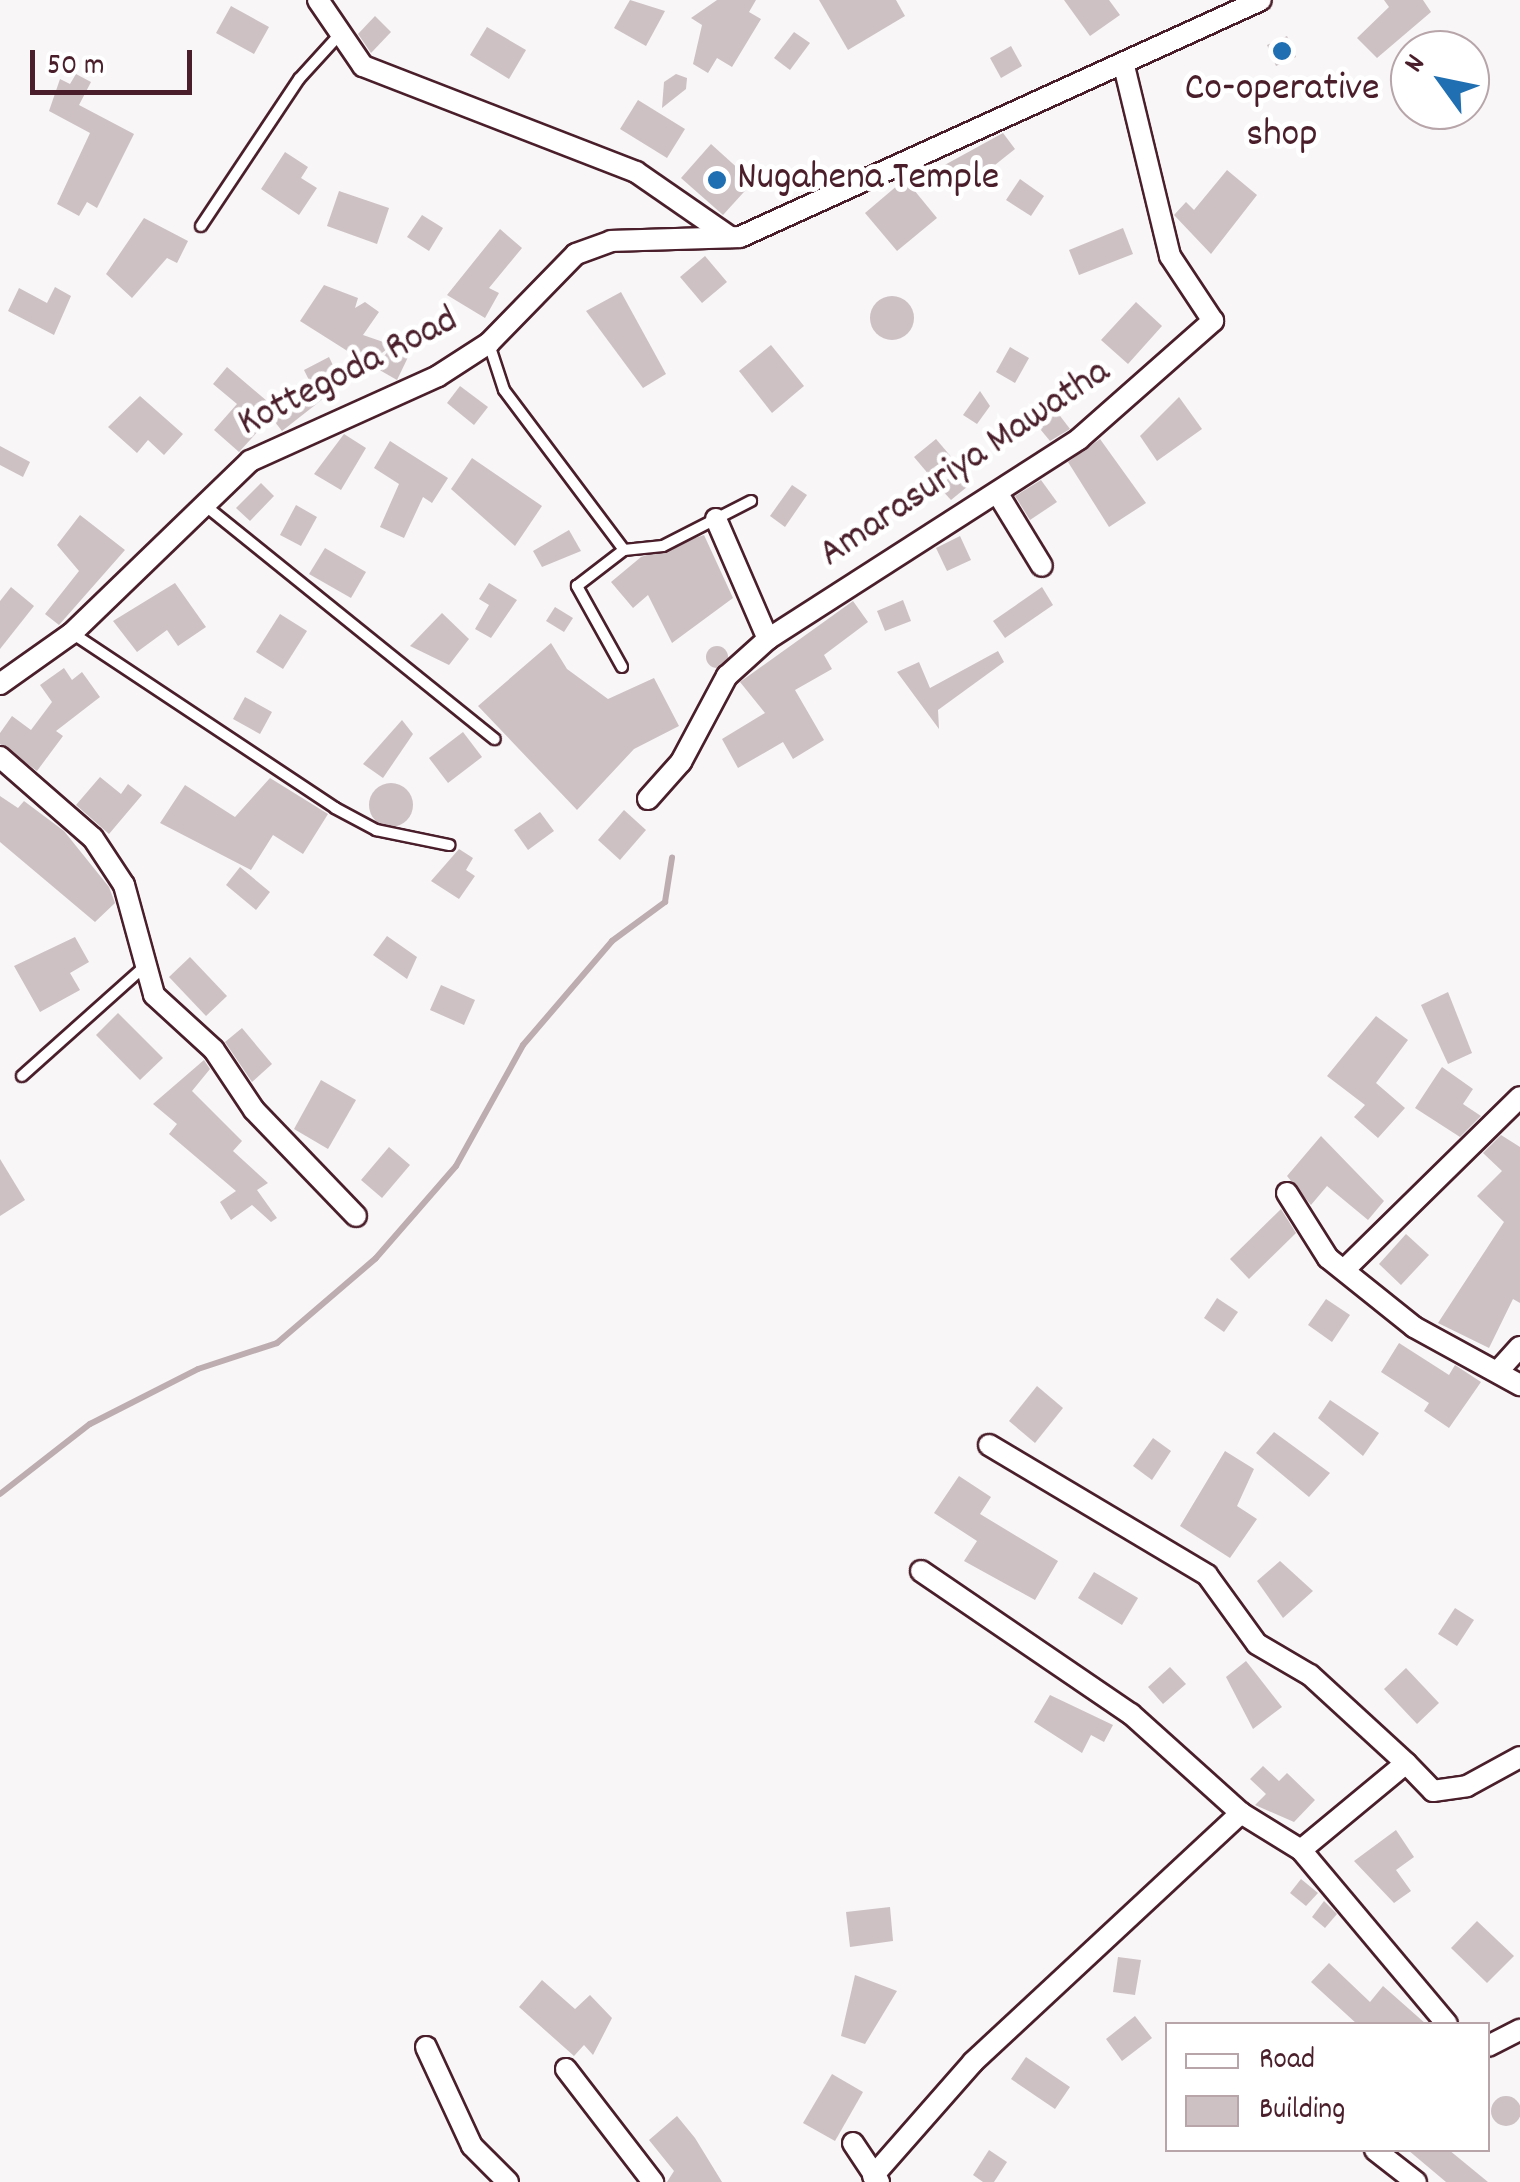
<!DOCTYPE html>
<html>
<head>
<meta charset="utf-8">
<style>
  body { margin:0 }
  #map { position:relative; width:1520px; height:2182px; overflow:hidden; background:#f8f6f7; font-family:Dekko,sans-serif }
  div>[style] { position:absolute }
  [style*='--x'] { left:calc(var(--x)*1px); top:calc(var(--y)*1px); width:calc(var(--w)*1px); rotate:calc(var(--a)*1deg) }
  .stream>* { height:6px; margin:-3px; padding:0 3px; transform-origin:3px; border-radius:3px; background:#bdadb0 }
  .building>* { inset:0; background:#cdc1c4 }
  .round { border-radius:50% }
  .roads { filter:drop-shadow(2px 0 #4a1f2b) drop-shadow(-2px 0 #4a1f2b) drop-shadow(0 2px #4a1f2b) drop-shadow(0 -2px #4a1f2b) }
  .service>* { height:10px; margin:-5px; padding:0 5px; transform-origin:5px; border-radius:5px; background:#fff }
  .minor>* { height:20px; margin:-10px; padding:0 10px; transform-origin:10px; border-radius:10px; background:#fff }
  .dots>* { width:28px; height:28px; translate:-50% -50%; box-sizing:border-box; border:5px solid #fff; border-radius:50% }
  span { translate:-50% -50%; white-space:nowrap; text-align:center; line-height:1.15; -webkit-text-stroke:10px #fff; paint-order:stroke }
  .poi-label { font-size:40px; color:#4a1f2b }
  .left { translate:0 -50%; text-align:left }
  .street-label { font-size:40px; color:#4a1f2b }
  .legend { position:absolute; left:1165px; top:2022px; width:325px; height:130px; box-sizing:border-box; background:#fff; border:2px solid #b7a5aa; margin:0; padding:12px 18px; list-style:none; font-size:30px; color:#4a1f2b }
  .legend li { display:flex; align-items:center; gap:20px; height:50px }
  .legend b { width:50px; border:2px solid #b7a5aa }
  .north { position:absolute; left:1390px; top:30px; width:100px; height:100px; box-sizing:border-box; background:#fff; border:2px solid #b7a5aa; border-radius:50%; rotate:303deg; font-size:28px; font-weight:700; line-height:40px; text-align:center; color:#4a1f2b }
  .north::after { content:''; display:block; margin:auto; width:35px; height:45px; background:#1f6fb2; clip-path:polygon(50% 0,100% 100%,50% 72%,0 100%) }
  .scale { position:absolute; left:30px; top:50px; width:162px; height:45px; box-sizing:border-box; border:5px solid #4a1f2b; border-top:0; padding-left:12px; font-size:30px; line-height:35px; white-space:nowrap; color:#4a1f2b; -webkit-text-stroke:8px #fff; paint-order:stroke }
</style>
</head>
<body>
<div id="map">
  <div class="stream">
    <div style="--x:0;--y:1494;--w:114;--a:-37.9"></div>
    <div style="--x:90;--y:1424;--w:121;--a:-27"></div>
    <div style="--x:198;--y:1369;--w:83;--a:-18.2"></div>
    <div style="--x:277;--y:1343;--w:130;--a:-40.6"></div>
    <div style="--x:376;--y:1258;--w:122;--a:-49"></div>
    <div style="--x:456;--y:1166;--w:138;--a:-61"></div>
    <div style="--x:523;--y:1045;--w:137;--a:-49.4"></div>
    <div style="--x:612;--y:941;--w:66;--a:-36.3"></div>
    <div style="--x:665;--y:902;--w:45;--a:-81"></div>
  </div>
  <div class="building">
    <div style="clip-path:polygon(630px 0,665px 11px,646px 46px,614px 28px)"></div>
    <div style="clip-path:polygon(717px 0,756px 0,749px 12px,761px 19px,732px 67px,717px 58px,708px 73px,693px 64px,702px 25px,691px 18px)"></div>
    <div style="clip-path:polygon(819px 0,896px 0,905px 16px,848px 50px)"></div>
    <div style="clip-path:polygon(1064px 0,1109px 0,1120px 15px,1090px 36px)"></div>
    <div style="clip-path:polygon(1384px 0,1423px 0,1431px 12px,1377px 58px,1357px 38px,1389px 7px)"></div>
    <div style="clip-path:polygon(231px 6px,269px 27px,254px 54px,216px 33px)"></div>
    <div style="clip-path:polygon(375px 16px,391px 32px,371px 53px,358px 34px)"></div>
    <div style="clip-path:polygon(487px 27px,526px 50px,509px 79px,470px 55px)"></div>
    <div style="clip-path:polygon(794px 32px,810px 43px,790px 70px,774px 58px)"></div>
    <div style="clip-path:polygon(1287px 36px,1296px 57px,1276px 66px,1267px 45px)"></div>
    <div style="clip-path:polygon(1011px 46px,1022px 66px,1001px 78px,990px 58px)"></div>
    <div style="clip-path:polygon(76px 74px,91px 82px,79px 105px,134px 134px,97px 208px,87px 202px,79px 216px,57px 204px,90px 133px,49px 111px,60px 79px,70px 84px)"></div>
    <div style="clip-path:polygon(676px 74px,687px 78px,686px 89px,662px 108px,664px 82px)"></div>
    <div style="clip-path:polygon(638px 100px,685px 129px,667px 158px,620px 129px)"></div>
    <div style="clip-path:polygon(1003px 133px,1015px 149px,961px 192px,941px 167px)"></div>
    <div style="clip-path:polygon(711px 144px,753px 182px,723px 215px,681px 178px)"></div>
    <div style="clip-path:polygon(285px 152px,308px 167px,301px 178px,317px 188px,299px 215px,261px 189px)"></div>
    <div style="clip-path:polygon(1227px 170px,1257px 195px,1211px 254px,1174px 215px,1186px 202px,1194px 210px)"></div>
    <div style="clip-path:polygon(905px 179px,937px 218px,897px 251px,865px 213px)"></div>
    <div style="clip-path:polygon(1020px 179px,1044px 196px,1031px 216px,1006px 200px)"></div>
    <div style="clip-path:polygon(339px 191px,389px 208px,377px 244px,327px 226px)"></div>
    <div style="clip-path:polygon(422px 215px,443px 228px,429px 251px,407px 237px)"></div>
    <div style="clip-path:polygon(144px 218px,188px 241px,177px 263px,167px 258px,132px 298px,106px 274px)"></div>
    <div style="clip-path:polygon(1123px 228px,1133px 254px,1079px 275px,1069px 250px)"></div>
    <div style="clip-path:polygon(500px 229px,522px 248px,489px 288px,499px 293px,485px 318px,447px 295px)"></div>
    <div style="clip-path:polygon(705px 256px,727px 282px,702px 303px,680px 277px)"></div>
    <div style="clip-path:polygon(324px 285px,358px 298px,355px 308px,365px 302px,379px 312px,363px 335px,392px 345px,368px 364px,300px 321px)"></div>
    <div style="clip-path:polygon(55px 287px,71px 296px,54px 335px,8px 311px,19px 288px,47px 303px)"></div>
    <div style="clip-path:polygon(621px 292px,666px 374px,643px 388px,586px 311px)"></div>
    <div class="round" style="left:870px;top:296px;width:44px;height:44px"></div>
    <div style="clip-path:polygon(1136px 302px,1162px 326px,1128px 364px,1101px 340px)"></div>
    <div style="clip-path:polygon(392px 345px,411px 351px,397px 380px,376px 368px)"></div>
    <div style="clip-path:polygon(771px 345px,804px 386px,772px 413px,739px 371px)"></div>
    <div style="clip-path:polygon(1010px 347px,1029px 358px,1015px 383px,996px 372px)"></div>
    <div style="clip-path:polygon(329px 357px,342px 384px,282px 431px,271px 417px,239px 452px,214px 430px,237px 404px,213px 384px,227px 367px,274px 407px,309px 380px,304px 370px)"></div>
    <div style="clip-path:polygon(460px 386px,488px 407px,474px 425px,447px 403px)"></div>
    <div style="clip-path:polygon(980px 391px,990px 406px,977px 424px,963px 415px)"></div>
    <div style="clip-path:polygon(140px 396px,183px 434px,164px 455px,148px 440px,137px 453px,108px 427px)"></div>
    <div style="clip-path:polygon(1179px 397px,1202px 429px,1157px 461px,1140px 436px)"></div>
    <div style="clip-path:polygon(1051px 404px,1070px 429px,1050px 441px,1031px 418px)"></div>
    <div style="clip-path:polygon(344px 434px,366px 448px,341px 490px,314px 474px)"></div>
    <div style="clip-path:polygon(936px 439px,953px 459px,936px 483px,914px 457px)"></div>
    <div style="clip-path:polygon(1100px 439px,1146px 503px,1109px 527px,1068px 462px)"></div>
    <div style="clip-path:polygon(390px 441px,448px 478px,432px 503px,423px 497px,404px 538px,380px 527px,399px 484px,374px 468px)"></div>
    <div style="clip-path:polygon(0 446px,30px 462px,23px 477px,0 465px)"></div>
    <div style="clip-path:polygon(472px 458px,542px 506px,515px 546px,451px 489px)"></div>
    <div style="clip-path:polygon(962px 469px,973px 482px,951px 500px,938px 486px)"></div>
    <div style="clip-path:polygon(1041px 480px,1057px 502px,1030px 520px,1015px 496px)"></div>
    <div style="clip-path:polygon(261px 483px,274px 496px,250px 521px,236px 508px)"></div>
    <div style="clip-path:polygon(792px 485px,807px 495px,785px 527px,770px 516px)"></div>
    <div style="clip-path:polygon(296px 505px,317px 517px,301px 546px,280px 535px)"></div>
    <div style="clip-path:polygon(80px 515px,125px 550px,59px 625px,45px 614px,79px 571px,57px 545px)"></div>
    <div style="clip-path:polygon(569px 530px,581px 551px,542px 567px,533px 551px)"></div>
    <div style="clip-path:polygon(704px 535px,733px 598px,672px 643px,648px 595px,633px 608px,611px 582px,641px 557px)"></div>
    <div style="clip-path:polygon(960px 536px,971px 560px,947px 571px,936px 548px)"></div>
    <div style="clip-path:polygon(325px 548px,366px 572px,351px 598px,309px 574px)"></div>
    <div style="clip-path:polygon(175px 583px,206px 627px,178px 646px,167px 630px,137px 652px,113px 621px)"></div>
    <div style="clip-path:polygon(489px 583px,517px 600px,491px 638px,475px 629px,489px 605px,479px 599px)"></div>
    <div style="clip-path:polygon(11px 587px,34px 606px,0 649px,0 601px)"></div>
    <div style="clip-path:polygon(1042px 587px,1053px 605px,1005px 638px,993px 621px)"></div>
    <div style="clip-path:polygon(903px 600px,911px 621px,885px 631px,877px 611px)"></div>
    <div style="clip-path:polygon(853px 601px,868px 622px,824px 655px,832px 669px,795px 690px,824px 740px,793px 759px,783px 742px,738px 768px,722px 739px,765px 713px,740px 682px)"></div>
    <div style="clip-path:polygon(555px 607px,573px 618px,564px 632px,546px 621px)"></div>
    <div style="clip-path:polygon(442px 613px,469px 639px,449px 665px,410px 646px)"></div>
    <div style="clip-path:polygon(280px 614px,307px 631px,283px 669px,256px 652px)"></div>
    <div style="clip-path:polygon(551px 643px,567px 669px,608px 699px,654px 678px,679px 726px,634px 749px,577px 810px,478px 706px)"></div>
    <div class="round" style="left:706px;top:646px;width:22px;height:22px"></div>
    <div style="clip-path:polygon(998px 651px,1004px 662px,938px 710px,939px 729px,897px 672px,919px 662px,930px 688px)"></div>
    <div style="clip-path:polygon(64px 668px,72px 680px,82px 672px,100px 697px,56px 731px,63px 736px,37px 771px,0 744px,0 733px,12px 716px,31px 730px,52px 702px,40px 685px)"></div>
    <div style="clip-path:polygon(245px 697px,272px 712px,260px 734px,233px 719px)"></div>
    <div style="clip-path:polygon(402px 720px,413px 734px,383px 778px,363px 764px)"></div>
    <div style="clip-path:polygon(463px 732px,482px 757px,448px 783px,429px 758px)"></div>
    <div style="clip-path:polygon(100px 777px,121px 794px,128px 784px,142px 795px,109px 834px,76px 805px)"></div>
    <div style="clip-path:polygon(270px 778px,328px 814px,303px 854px,273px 835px,251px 870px,160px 823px,185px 785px,235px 817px)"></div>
    <div class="round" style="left:369px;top:783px;width:44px;height:44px"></div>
    <div style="clip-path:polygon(0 796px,18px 808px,24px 801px,64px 831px,109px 887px,115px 903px,95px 922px,0 842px)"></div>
    <div style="clip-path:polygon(624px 810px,646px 830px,620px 860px,598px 840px)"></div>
    <div style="clip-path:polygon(540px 812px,554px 831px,528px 850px,514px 830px)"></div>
    <div style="clip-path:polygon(459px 849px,473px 858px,466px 870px,475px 876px,459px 899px,431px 881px)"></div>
    <div style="clip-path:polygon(240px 867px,270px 892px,256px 910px,226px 885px)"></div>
    <div style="clip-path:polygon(387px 936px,417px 957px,407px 979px,373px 955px)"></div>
    <div style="clip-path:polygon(75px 937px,89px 962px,70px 973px,80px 990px,40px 1012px,14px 966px)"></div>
    <div style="clip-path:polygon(190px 957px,227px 996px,206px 1016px,169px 977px)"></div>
    <div style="clip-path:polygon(441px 985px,475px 1000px,464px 1025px,430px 1010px)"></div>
    <div style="clip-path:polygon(1448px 992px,1472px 1053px,1448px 1064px,1421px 1005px)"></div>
    <div style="clip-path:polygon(118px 1013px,163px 1058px,140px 1080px,96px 1035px)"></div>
    <div style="clip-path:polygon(1376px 1016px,1408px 1040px,1376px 1083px,1405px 1108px,1378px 1138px,1354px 1117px,1365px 1105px,1327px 1076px)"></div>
    <div style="clip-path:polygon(242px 1028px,272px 1064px,252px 1082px,225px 1042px)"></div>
    <div style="clip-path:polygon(204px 1060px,210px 1069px,192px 1091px,242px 1141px,233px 1151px,268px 1183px,257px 1190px,277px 1218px,271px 1222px,252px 1205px,231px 1220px,220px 1202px,236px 1191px,169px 1134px,177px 1124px,153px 1104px)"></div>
    <div style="clip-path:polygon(1442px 1067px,1473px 1089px,1463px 1104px,1481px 1116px,1460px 1137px,1415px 1108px)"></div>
    <div style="clip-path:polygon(321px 1080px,356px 1100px,328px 1149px,294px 1129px)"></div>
    <div style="clip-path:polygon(1501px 1135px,1520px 1147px,1520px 1303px,1513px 1299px,1489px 1348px,1438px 1323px,1504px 1222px,1477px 1196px,1502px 1171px,1483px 1153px)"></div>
    <div style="clip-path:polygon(1321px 1136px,1384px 1201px,1368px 1220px,1327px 1186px,1311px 1205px,1287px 1176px)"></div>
    <div style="clip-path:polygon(389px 1147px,410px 1165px,382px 1198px,361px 1180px)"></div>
    <div style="clip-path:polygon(0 1159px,25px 1200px,0 1216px)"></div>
    <div style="clip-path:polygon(1281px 1209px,1296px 1233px,1249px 1279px,1230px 1259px)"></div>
    <div style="clip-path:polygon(1406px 1234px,1429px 1255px,1401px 1285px,1379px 1264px)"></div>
    <div style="clip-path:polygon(1217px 1298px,1238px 1312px,1224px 1332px,1204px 1318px)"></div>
    <div style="clip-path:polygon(1326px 1299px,1350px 1315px,1332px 1342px,1308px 1325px)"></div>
    <div style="clip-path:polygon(1399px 1343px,1449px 1375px,1455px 1365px,1481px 1382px,1449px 1428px,1424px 1411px,1429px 1403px,1381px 1372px)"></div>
    <div style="clip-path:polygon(1037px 1386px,1063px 1408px,1035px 1443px,1009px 1421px)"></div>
    <div style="clip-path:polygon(1330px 1400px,1379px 1433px,1363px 1456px,1318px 1418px)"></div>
    <div style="clip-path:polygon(1274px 1432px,1330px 1473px,1309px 1497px,1256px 1453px)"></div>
    <div style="clip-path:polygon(1153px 1438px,1171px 1451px,1152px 1480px,1133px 1466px)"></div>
    <div style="clip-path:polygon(1225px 1451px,1254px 1469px,1237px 1506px,1257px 1519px,1230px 1558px,1180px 1526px)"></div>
    <div style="clip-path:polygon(959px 1476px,991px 1497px,980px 1514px,1058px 1561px,1035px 1600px,964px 1561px,977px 1541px,934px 1513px)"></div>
    <div style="clip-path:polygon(1280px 1561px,1313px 1591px,1283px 1618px,1257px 1581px)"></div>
    <div style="clip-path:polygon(1094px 1572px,1138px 1598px,1122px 1625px,1078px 1598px)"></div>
    <div style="clip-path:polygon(1455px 1608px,1474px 1620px,1457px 1646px,1438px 1634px)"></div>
    <div style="clip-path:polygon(1246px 1661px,1282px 1707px,1253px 1729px,1226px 1677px)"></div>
    <div style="clip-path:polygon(1170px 1667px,1186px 1684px,1163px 1704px,1148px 1687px)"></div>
    <div style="clip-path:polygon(1406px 1668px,1439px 1703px,1417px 1724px,1384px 1689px)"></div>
    <div style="clip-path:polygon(1050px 1695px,1113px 1725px,1104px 1742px,1091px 1735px,1082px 1753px,1034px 1722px)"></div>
    <div style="clip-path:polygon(1263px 1766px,1279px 1781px,1287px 1773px,1315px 1800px,1294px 1822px,1255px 1805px,1266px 1794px,1250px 1779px)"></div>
    <div style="clip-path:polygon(1396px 1830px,1414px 1857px,1396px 1870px,1411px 1891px,1394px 1903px,1354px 1861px)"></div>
    <div style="clip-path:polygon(1301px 1879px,1318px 1893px,1306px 1906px,1290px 1893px)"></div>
    <div style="clip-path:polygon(1324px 1901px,1337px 1914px,1325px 1928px,1312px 1917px)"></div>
    <div style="clip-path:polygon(890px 1907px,893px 1941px,850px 1947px,846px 1912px)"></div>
    <div style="clip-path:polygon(1477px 1921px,1514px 1956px,1487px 1983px,1451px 1948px)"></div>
    <div style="clip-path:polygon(1118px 1957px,1141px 1960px,1135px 1995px,1113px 1992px)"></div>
    <div style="clip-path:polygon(1329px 1963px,1370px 2002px,1383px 1986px,1426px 2024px,1357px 2024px,1311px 1982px)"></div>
    <div style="clip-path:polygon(855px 1975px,897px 1991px,865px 2044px,841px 2036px)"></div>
    <div style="clip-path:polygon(542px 1980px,575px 2009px,590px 1995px,612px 2018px,593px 2055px,584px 2045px,574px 2056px,519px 2007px)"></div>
    <div style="clip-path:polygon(1135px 2016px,1152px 2038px,1122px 2061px,1106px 2039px)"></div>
    <div style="clip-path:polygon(1026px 2057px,1070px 2087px,1055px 2109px,1011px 2079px)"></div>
    <div style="clip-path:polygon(832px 2074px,863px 2092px,835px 2141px,803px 2123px)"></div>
    <div class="round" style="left:1491px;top:2096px;width:30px;height:30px"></div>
    <div style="clip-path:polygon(677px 2116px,695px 2138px,722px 2182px,667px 2182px,674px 2171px,649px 2140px)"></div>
    <div style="clip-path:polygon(989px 2150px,1007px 2162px,994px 2182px,983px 2182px,973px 2175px)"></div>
    <div style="clip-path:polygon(1408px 2150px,1449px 2150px,1488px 2182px,1446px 2182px)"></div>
  </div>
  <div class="roads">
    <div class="service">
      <div style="--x:201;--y:226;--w:177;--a:-56.3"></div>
      <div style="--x:299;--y:79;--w:62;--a:-47.6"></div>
      <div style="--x:489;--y:344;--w:48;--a:71.9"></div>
      <div style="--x:504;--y:390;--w:200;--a:53.1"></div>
      <div style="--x:624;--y:550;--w:39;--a:-6"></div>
      <div style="--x:663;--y:546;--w:99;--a:-27.1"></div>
      <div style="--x:202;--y:503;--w:376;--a:38.9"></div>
      <div style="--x:72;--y:633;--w:316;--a:33.6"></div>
      <div style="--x:335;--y:808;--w:47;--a:28.2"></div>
      <div style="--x:376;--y:830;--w:75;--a:11.6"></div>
      <div style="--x:622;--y:667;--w:93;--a:-119.1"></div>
      <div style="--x:577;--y:586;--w:59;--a:-37.5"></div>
      <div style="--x:22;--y:1076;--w:164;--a:-41.8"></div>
    </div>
    <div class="minor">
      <div style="--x:318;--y:0;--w:80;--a:55.7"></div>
      <div style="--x:363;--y:66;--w:293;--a:21.2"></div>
      <div style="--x:636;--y:172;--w:114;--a:34.7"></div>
      <div style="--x:998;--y:494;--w:84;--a:58.6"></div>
      <div style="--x:716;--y:519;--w:131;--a:66.6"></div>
      <div style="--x:0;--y:684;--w:88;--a:-35.3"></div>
      <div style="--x:72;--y:633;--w:248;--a:-44"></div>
      <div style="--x:250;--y:461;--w:206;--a:-24.3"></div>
      <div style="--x:438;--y:376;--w:61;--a:-32.9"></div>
      <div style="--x:489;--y:343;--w:124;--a:-45.7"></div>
      <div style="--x:576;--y:254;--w:37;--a:-20"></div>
      <div style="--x:611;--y:241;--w:129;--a:-1.8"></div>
      <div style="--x:740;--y:237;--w:572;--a:-24.46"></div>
      <div style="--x:0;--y:757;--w:123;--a:41.1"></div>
      <div style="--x:93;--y:838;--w:56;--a:56.6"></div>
      <div style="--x:124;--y:885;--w:114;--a:74.7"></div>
      <div style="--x:154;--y:995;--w:81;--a:42.5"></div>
      <div style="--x:214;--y:1050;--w:72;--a:56.3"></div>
      <div style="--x:254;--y:1110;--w:147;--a:46.1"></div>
      <div style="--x:648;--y:799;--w:50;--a:-48.3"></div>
      <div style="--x:681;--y:762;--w:98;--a:-61.9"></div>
      <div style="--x:727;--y:676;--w:55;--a:-42.1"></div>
      <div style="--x:768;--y:639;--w:370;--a:-32.7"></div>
      <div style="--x:1079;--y:439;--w:179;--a:-41.4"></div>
      <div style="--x:1213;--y:321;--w:78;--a:-123.5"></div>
      <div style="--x:1170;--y:256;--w:195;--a:-103.6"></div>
      <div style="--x:1287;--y:1193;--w:77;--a:57.8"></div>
      <div style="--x:1328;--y:1258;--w:110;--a:38.7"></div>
      <div style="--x:1414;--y:1327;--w:121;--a:28.7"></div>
      <div style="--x:1345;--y:1269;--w:245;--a:-44.5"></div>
      <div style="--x:1499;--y:1370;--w:31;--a:-48"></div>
      <div style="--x:989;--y:1445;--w:254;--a:30.8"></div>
      <div style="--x:1207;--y:1575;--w:85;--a:54.1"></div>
      <div style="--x:1257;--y:1644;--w:61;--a:30.3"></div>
      <div style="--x:1310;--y:1675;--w:130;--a:42.5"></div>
      <div style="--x:921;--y:1571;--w:254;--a:34.3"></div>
      <div style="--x:1131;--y:1714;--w:148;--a:42"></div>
      <div style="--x:1301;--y:1850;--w:227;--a:50"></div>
      <div style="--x:1488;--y:2046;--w:36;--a:-27"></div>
      <div style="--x:426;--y:2047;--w:109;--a:65.1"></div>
      <div style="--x:472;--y:2146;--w:51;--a:45"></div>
      <div style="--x:566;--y:2069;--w:143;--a:52.4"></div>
      <div style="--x:853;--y:2143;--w:47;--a:56.3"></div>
      <div style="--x:1375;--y:2150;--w:52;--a:38"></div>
      <div style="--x:873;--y:2176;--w:152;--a:-48.7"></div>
      <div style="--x:973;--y:2062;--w:366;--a:-42.9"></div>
      <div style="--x:1241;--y:1813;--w:70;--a:31.7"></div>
      <div style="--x:1301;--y:1850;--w:136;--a:-39.6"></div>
      <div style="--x:1406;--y:1763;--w:39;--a:46"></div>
      <div style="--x:1433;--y:1791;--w:34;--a:-8"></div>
      <div style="--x:1467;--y:1786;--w:60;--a:-28.7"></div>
    </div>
  </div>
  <div class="dots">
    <div style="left:1282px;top:51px;background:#1f6fb2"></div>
    <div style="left:717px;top:180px;background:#1f6fb2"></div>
  </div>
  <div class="poi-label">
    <span style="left:1282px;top:114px">Co-operative<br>shop</span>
    <span class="left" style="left:737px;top:180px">Nugahena Temple</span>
  </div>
  <div class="street-label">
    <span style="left:349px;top:374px;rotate:-27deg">Kottegoda Road</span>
    <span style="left:966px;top:465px;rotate:-34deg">Amarasuriya Mawatha</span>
  </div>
  <ul class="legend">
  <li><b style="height:12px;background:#fff"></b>Road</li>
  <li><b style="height:28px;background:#cdc1c4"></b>Building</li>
  </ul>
  <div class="north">N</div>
  <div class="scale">50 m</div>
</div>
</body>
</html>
